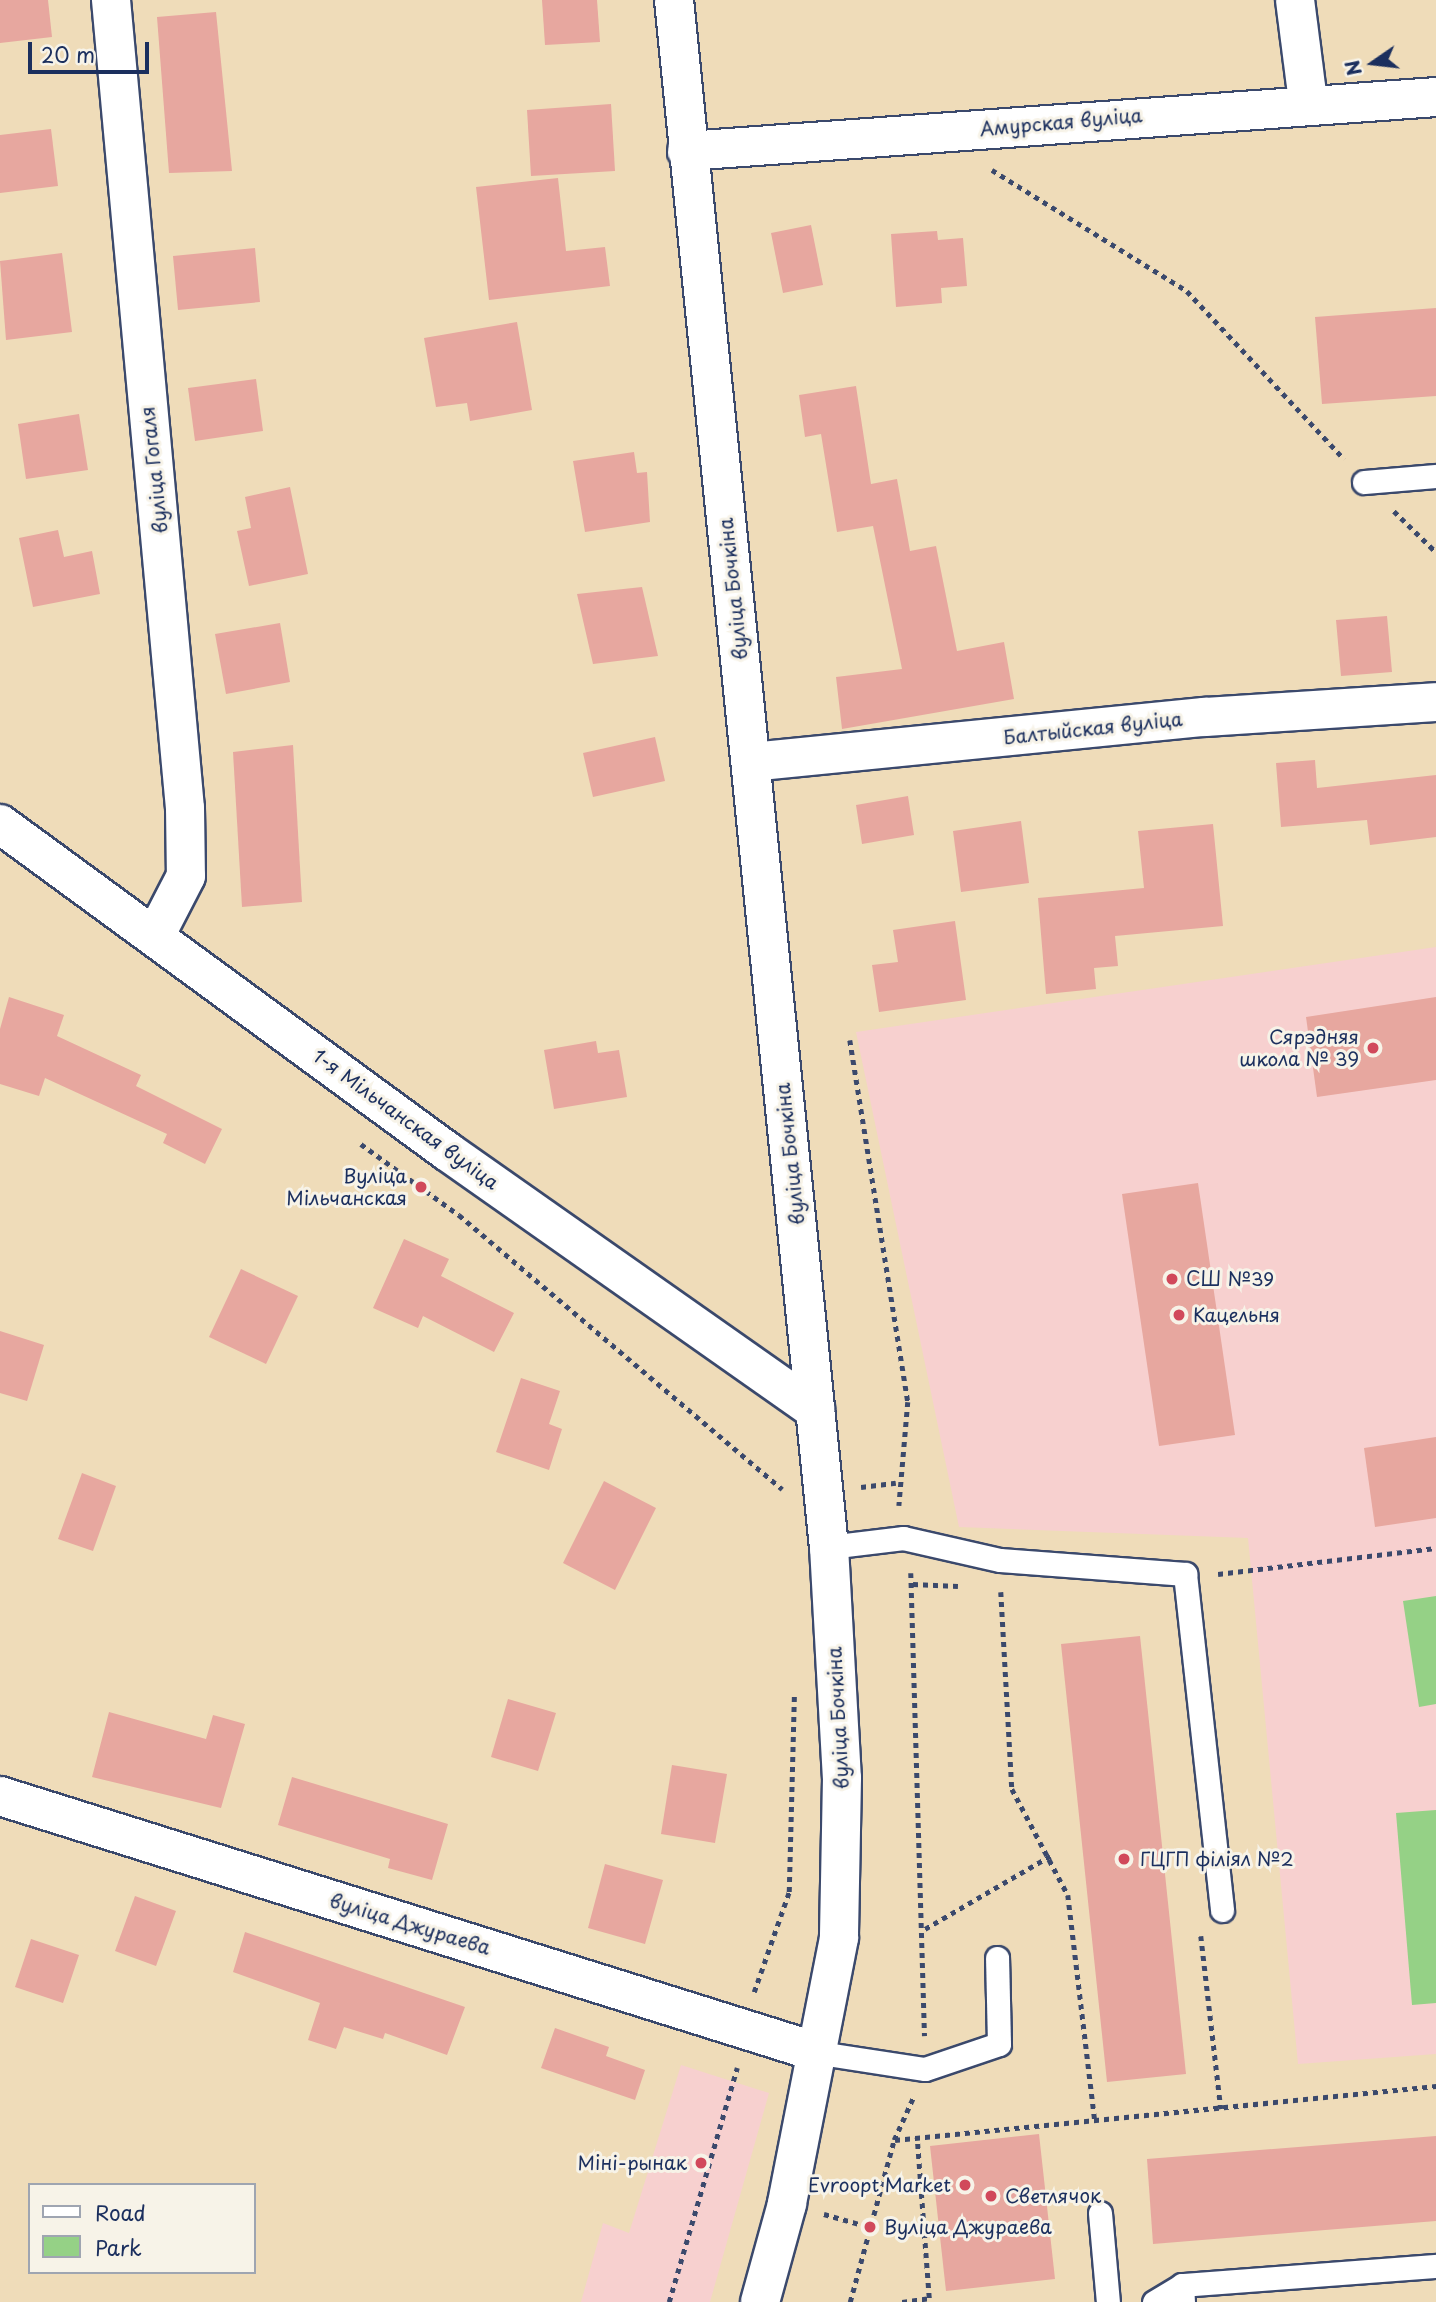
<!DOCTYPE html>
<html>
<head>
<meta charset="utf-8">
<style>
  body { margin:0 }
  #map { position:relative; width:1436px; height:2302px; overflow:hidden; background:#efdcb9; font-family:"Playpen Sans",sans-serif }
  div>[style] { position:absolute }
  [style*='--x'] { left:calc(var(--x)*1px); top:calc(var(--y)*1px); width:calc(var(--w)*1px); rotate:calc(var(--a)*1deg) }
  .built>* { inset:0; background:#f7d0cf }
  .green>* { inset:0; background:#95d186 }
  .building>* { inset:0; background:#e7a79f }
  .path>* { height:4.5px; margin-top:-2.25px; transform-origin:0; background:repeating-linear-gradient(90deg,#3b496c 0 5px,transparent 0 10px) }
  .roads { filter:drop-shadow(2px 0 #3b496c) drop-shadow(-2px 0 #3b496c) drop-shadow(0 2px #3b496c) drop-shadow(0 -2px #3b496c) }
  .service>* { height:23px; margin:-11.5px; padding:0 11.5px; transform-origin:11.5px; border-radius:11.5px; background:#fff }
  .minor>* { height:38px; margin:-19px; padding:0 19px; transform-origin:19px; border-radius:19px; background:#fff }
  .tertiary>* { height:38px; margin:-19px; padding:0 19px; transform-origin:19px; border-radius:19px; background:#fff }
  .secondary>* { height:38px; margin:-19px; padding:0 19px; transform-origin:19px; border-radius:19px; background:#fff }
  .dots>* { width:19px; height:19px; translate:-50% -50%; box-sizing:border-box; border:4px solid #f7f3e8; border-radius:50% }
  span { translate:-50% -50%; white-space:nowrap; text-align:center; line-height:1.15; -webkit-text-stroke:6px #f7f3e8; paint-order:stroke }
  .street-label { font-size:19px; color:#1b2f5e }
  .poi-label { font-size:19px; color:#1b2f5e }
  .right { translate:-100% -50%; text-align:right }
  .left { translate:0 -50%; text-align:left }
  .legend { position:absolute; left:28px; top:2183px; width:228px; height:91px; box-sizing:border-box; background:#f7f3e8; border:2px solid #9fa5b1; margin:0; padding:9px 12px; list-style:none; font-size:21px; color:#1b2f5e }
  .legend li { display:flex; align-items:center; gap:14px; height:35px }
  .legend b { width:35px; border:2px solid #9fa5b1 }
  .north { position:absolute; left:1338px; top:28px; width:70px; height:70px; -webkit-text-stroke:5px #f7f3e8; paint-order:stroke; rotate:256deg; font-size:19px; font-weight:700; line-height:28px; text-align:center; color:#1b2f5e }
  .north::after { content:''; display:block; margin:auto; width:24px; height:32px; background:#1b2f5e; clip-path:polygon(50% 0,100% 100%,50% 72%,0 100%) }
  .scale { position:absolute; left:28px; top:42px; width:121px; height:32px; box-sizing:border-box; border:4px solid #1b2f5e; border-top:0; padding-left:9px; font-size:21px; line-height:24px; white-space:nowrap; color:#1b2f5e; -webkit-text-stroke:5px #f7f3e8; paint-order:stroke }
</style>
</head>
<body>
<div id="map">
  <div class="built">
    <div style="clip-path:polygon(1436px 947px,1436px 2054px,1298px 2064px,1248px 1538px,959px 1527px,856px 1032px)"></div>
    <div style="clip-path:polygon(681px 2065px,769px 2093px,710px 2302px,581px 2302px,603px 2223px,629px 2233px)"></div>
  </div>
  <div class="green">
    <div style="clip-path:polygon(1436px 1596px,1436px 1704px,1419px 1707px,1403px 1601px)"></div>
    <div style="clip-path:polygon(1436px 1810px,1436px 2003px,1412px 2005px,1396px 1813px)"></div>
  </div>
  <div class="building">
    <div style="clip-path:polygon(0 0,48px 0,52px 37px,0 43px)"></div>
    <div style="clip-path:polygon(542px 0,597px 0,600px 42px,545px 45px)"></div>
    <div style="clip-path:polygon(216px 12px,232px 171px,169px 173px,157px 17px)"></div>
    <div style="clip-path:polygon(611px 104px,615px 171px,531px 176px,527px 110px)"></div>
    <div style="clip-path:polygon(51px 129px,58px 186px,0 193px,0 135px)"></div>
    <div style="clip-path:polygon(558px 178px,566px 251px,605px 247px,610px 286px,489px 300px,476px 187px)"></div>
    <div style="clip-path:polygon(811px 225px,823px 285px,783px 293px,771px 233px)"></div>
    <div style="clip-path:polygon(937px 231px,938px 240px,963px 238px,967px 286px,941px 288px,942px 303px,896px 307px,891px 234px)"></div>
    <div style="clip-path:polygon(255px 248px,260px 302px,178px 310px,173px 256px)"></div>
    <div style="clip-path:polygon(62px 253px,72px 332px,6px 340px,0 261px)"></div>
    <div style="clip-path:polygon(1436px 308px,1436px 396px,1322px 404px,1315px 317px)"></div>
    <div style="clip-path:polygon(517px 322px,532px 410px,470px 421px,467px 403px,436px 407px,424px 338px)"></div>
    <div style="clip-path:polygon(256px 379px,263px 431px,195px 441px,188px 388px)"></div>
    <div style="clip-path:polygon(856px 386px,871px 484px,897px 479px,910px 551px,936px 546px,957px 651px,1004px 642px,1014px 699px,842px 729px,836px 677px,902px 669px,873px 526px,837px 532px,821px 434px,805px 437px,799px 395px)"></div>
    <div style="clip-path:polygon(79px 414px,88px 470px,26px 479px,18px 424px)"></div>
    <div style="clip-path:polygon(634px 452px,637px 473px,647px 472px,650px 522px,585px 532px,573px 461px)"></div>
    <div style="clip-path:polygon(290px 487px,308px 574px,249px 586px,237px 531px,251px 528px,245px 497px)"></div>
    <div style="clip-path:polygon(58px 530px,64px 557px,92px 551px,100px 594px,33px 607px,19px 538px)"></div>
    <div style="clip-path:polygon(642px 587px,658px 656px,593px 664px,577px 594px)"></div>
    <div style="clip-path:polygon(1387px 616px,1392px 672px,1341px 676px,1336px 620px)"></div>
    <div style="clip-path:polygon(280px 623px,290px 682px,226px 694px,215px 634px)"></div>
    <div style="clip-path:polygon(655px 737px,665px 781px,593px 797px,583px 753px)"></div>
    <div style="clip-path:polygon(293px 745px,302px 902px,242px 907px,233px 752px)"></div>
    <div style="clip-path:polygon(1315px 760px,1317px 788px,1436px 775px,1436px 837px,1370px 845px,1367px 820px,1281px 827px,1276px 763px)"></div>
    <div style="clip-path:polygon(908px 796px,914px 835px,862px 844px,856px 805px)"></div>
    <div style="clip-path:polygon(1021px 821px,1029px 883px,961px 892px,953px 831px)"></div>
    <div style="clip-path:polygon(1213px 824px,1223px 926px,1115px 936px,1118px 966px,1094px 968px,1096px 989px,1046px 994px,1038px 898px,1144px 888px,1138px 831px)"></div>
    <div style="clip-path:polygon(955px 921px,966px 1000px,879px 1012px,872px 965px,898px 962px,893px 930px)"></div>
    <div style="clip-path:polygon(9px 997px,64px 1015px,57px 1036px,141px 1075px,136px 1086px,222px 1129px,205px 1164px,163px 1143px,167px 1134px,45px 1078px,39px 1096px,0 1084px,0 1029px)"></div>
    <div style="clip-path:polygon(1436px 997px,1436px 1080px,1317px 1097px,1306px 1017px)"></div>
    <div style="clip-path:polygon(596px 1041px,598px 1053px,619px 1050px,627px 1097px,554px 1109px,544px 1050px)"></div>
    <div style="clip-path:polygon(1198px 1183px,1235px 1435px,1159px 1446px,1122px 1194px)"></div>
    <div style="clip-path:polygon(404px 1239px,449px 1259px,441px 1276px,514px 1313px,494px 1352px,423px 1316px,418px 1328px,373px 1308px)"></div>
    <div style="clip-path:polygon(241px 1269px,298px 1296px,266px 1364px,209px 1337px)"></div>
    <div style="clip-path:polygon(0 1331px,44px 1345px,27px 1401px,0 1393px)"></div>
    <div style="clip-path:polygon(521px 1378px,560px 1391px,549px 1424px,562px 1429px,549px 1470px,496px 1452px)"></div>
    <div style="clip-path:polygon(1436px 1437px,1436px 1518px,1375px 1527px,1364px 1448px)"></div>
    <div style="clip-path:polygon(82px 1473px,116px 1486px,93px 1551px,58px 1539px)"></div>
    <div style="clip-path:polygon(604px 1481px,656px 1508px,615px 1590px,563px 1563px)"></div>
    <div style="clip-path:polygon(1140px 1636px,1186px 2074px,1107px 2082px,1061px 1644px)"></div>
    <div style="clip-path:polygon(508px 1699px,556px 1713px,538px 1771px,491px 1757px)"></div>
    <div style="clip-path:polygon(109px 1712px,206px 1739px,213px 1715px,245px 1724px,221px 1808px,92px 1777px)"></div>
    <div style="clip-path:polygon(672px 1765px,727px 1774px,715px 1843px,661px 1834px)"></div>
    <div style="clip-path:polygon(292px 1777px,448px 1824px,432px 1880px,388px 1868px,390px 1859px,278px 1825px)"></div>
    <div style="clip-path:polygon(605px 1864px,663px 1880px,645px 1944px,588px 1928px)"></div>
    <div style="clip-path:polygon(135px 1896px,176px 1911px,156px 1966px,115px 1951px)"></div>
    <div style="clip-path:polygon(245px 1932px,465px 2007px,447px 2055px,385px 2033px,383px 2039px,344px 2027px,336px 2049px,308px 2040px,320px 2003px,233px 1972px)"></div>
    <div style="clip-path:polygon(31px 1939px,79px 1955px,63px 2003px,15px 1987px)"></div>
    <div style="clip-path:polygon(555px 2028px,609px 2047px,606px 2056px,645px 2070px,635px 2100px,541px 2068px)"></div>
    <div style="clip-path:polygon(1039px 2134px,1055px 2279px,946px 2291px,930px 2146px)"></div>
    <div style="clip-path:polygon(1436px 2136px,1436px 2221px,1153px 2244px,1147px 2159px)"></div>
  </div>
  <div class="path">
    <div style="--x:992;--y:170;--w:229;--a:31.8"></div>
    <div style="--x:1187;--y:291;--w:230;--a:46.9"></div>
    <div style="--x:1394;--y:511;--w:59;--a:44.3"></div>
    <div style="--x:850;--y:1040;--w:367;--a:80.9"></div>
    <div style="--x:908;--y:1402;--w:104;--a:94.9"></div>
    <div style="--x:361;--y:1144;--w:121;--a:35.9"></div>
    <div style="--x:459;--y:1215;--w:424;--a:40.3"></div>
    <div style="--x:861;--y:1487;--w:35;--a:-7"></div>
    <div style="--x:911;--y:1573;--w:463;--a:88.3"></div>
    <div style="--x:1218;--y:1574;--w:220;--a:-6.8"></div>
    <div style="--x:913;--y:1584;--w:45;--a:2.5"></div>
    <div style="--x:1001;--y:1592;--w:197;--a:86.8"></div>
    <div style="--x:1012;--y:1789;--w:120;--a:62.2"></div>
    <div style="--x:1068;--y:1895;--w:227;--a:83.2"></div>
    <div style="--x:925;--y:1929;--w:145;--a:-30.3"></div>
    <div style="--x:1201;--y:1936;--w:174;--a:83.4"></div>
    <div style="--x:754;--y:1992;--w:106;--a:-70.7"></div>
    <div style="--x:789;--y:1892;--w:197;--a:-88.5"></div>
    <div style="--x:895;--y:2140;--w:544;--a:-5.7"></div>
    <div style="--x:824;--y:2214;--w:48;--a:15.8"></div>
    <div style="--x:669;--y:2302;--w:244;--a:-73.8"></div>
    <div style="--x:850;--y:2302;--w:168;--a:-74.8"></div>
    <div style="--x:894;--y:2140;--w:46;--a:-65.7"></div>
    <div style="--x:902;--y:2302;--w:27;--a:-8"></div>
    <div style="--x:929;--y:2298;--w:161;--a:-94.3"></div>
  </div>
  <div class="roads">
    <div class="service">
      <div style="--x:1364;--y:482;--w:72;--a:-4.8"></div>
      <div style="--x:829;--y:1547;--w:75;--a:-6.9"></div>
      <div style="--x:903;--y:1538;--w:99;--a:12.8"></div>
      <div style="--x:1000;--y:1560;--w:186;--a:4.3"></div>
      <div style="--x:1185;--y:1574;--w:338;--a:83.7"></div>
      <div style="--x:820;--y:2053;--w:106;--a:8.7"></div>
      <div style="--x:925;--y:2069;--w:78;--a:-18.7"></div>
      <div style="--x:999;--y:2044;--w:86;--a:-91.3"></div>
      <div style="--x:1100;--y:2213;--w:89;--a:84.9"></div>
      <div style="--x:1154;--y:2302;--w:33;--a:-31"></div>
      <div style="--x:1183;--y:2302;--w:17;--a:-93"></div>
      <div style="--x:1182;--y:2285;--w:255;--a:-4.3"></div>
    </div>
    <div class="minor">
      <div style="--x:111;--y:0;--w:811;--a:84.77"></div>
      <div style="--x:185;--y:808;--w:68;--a:89.2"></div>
      <div style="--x:186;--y:876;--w:65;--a:117.3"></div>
      <div style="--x:1295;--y:0;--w:103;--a:82.7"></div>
      <div style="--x:751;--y:762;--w:456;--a:-5.7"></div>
      <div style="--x:1205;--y:717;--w:231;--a:-3.7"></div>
      <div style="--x:0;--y:1796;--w:859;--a:17.4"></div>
    </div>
    <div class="tertiary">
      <div style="--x:687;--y:151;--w:751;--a:-4.12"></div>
      <div style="--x:0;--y:824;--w:555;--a:36.21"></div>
      <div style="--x:448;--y:1152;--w:449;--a:35.1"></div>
    </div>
    <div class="secondary">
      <div style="--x:674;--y:0;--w:1555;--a:84.28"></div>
      <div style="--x:829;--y:1547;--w:231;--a:86.8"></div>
      <div style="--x:842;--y:1778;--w:160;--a:91.1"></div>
      <div style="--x:839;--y:1938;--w:271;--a:101.1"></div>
      <div style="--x:787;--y:2204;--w:102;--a:105.4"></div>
    </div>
  </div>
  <div class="dots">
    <div style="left:1373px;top:1048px;background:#d1495b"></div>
    <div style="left:421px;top:1187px;background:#d1495b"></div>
    <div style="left:1172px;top:1279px;background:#d1495b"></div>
    <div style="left:1179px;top:1315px;background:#d1495b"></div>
    <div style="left:1124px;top:1859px;background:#d1495b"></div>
    <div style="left:701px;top:2163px;background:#d1495b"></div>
    <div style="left:965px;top:2185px;background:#d1495b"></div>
    <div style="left:991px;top:2196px;background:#d1495b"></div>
    <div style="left:870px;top:2227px;background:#d1495b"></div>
  </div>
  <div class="street-label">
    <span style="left:1061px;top:122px;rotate:-5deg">Амурская вуліца</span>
    <span style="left:154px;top:470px;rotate:-96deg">вуліца Гогаля</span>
    <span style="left:733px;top:589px;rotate:-96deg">вуліца Бочкіна</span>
    <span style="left:1093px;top:728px;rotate:-6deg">Балтыйская вуліца</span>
    <span style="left:406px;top:1119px;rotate:36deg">1-я Мільчанская вуліца</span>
    <span style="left:790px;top:1154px;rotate:-96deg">вуліца Бочкіна</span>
    <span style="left:838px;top:1718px;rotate:-93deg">вуліца Бочкіна</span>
    <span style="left:410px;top:1924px;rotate:17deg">вуліца Джураева</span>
  </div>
  <div class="poi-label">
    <span class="right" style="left:1359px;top:1048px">Сярэдняя<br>школа № 39</span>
    <span class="right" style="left:407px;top:1187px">Вуліца<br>Мільчанская</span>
    <span class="left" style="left:1186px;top:1279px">СШ №39</span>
    <span class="left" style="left:1193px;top:1315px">Кацельня</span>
    <span class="left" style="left:1140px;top:1859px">ГЦГП філіял №2</span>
    <span class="right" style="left:687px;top:2163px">Міні-рынак</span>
    <span class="right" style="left:951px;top:2185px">Evroopt Market</span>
    <span class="left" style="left:1005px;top:2196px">Светлячок</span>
    <span class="left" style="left:884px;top:2227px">Вуліца Джураева</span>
  </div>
  <ul class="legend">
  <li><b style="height:9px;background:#fff"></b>Road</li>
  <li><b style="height:19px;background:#95d186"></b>Park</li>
  </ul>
  <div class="north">N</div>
  <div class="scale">20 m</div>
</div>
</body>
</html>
